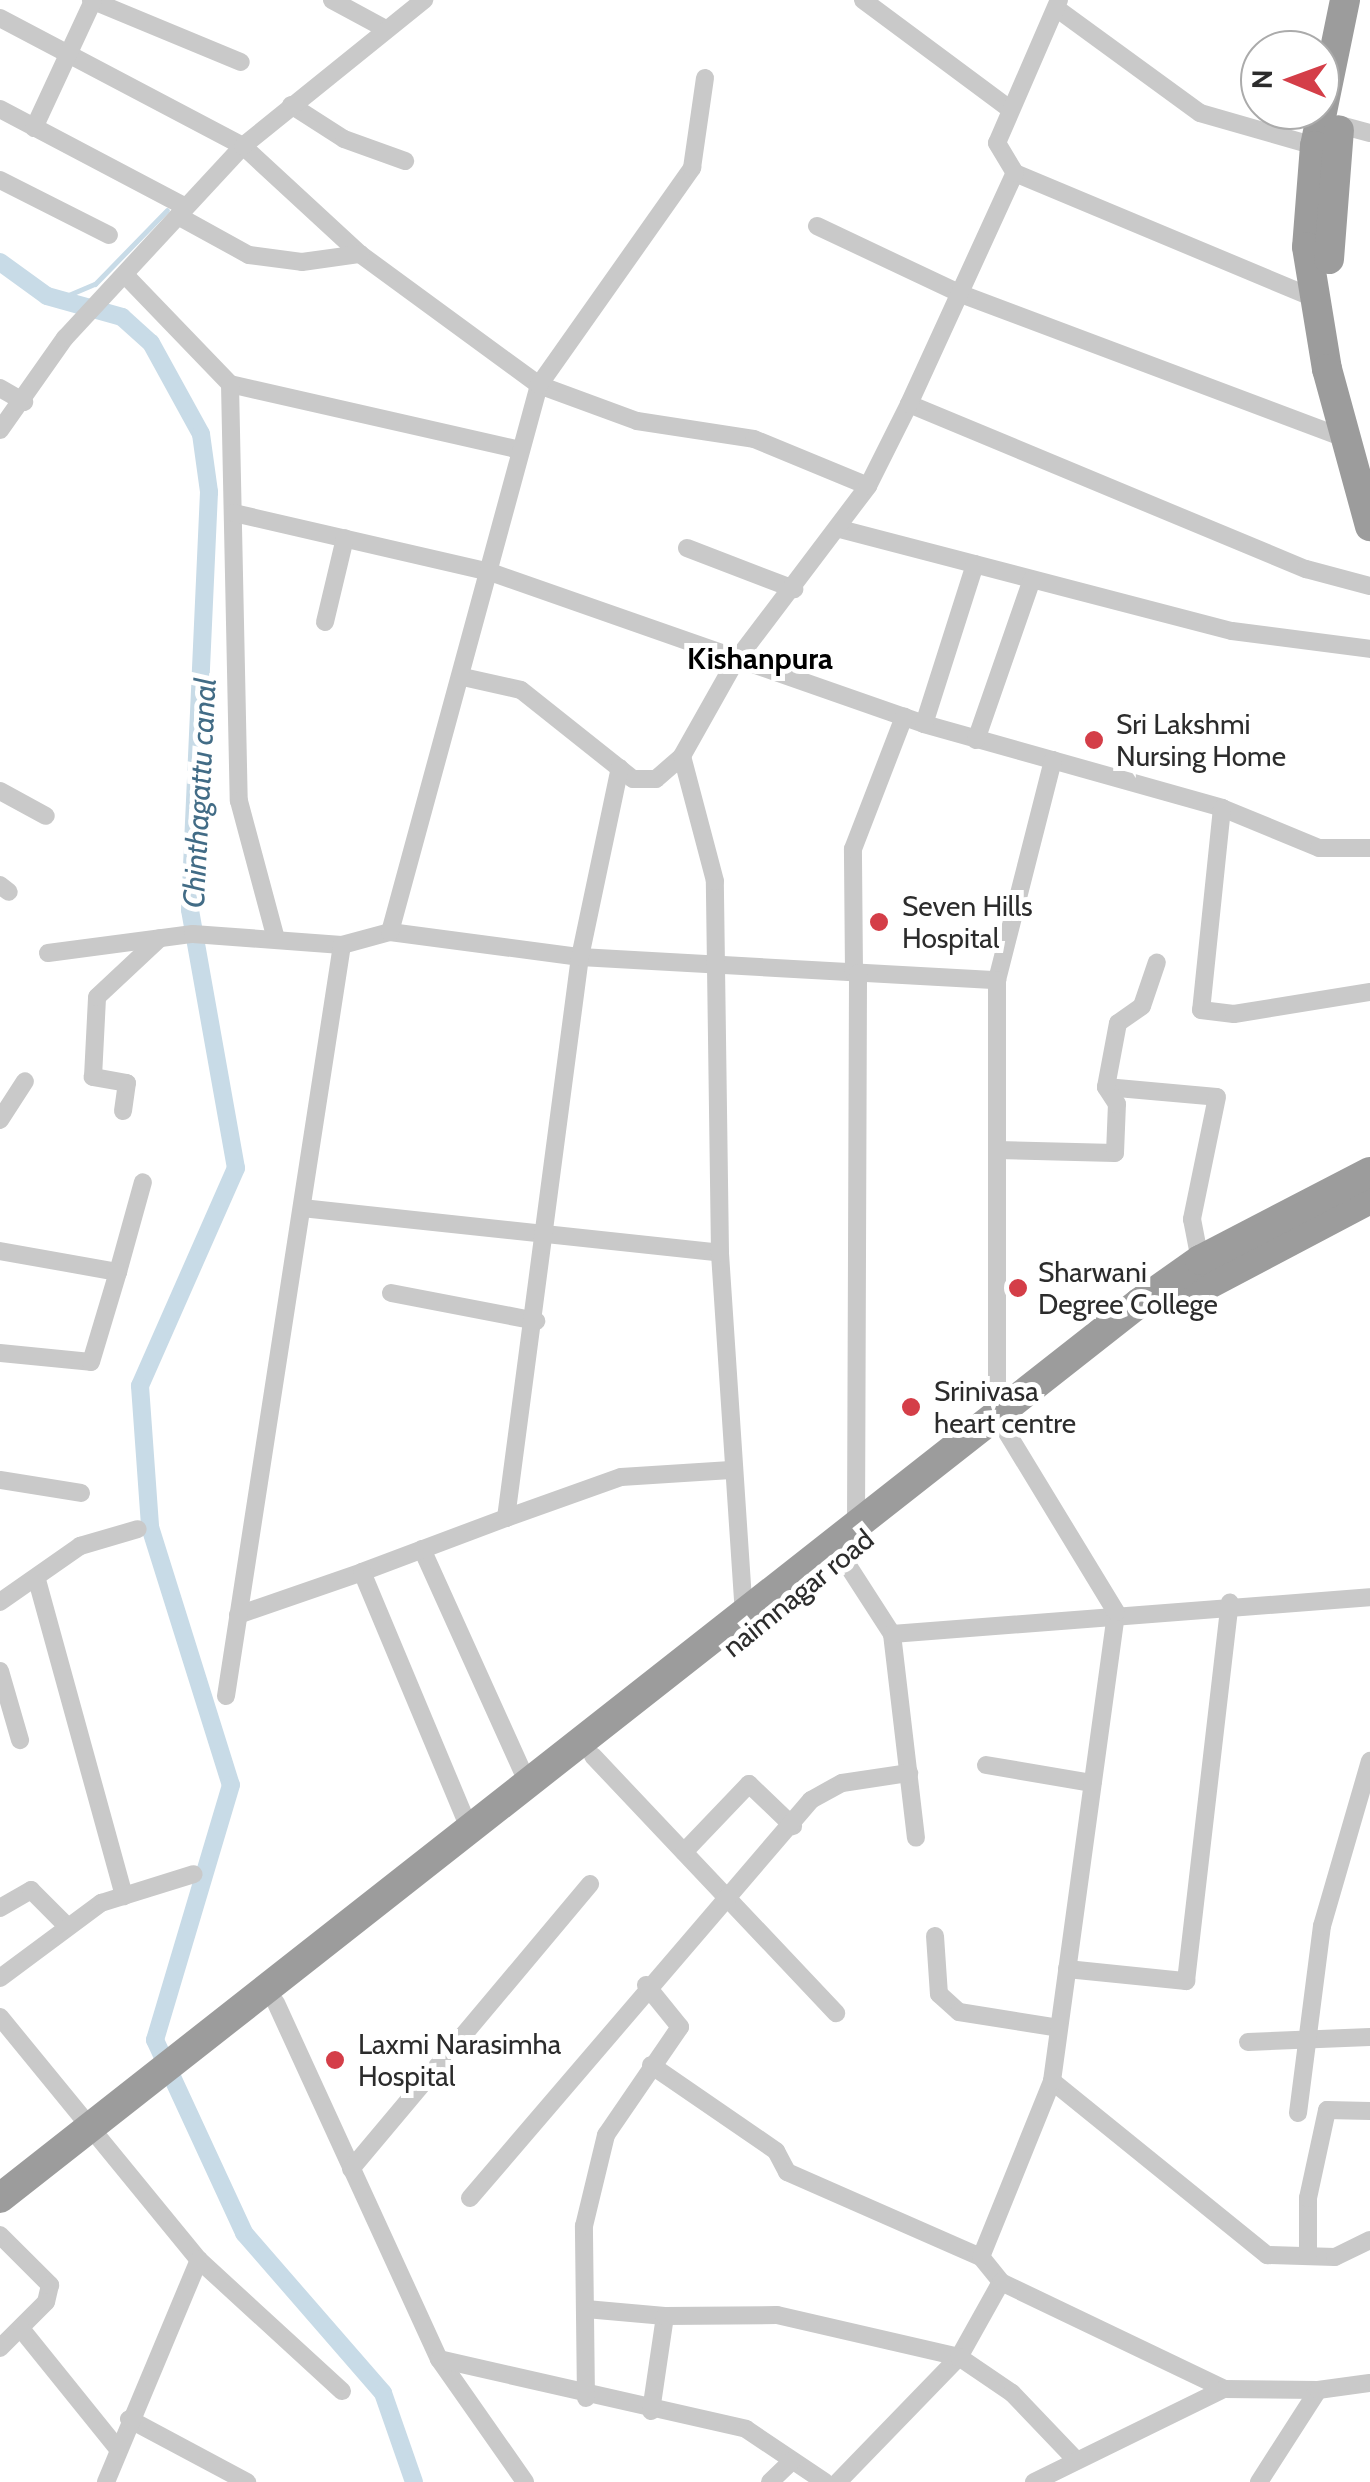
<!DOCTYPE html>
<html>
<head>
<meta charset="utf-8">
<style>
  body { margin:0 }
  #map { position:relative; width:1370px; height:2482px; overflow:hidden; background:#fff; font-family:Cabin,sans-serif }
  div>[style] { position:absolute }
  .stream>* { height:5px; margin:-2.5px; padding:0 2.5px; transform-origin:2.5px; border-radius:2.5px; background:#c8dbe7 }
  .canal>* { height:18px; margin:-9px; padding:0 9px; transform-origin:9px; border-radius:9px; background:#c8dbe7 }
  .minor>* { height:18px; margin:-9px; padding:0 9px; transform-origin:9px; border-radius:9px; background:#c9c9c9 }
  .trunk>* { height:30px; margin:-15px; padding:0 15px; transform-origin:15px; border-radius:15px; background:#9c9c9c }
  .dots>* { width:28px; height:28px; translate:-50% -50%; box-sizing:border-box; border:5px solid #fff; border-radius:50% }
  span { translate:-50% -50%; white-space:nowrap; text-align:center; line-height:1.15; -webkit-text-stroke:10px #fff; paint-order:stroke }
  .poi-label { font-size:28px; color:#2c2c2c }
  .left { translate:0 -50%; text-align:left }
  .street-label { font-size:28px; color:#2c2c2c }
  .neighbourhood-label { font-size:30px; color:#000; font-weight:700 }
  .water-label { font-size:30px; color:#426c86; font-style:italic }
  .north { position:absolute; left:1240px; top:30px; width:100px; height:100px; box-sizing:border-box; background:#fff; border:2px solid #ababab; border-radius:50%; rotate:271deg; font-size:28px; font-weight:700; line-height:40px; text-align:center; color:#2c2c2c }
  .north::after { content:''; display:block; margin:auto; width:35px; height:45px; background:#d43e48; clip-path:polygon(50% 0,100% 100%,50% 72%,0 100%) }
</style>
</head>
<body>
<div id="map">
  <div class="stream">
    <i style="left:59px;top:299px;width:39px;rotate:-23deg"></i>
    <i style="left:95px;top:284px;width:103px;rotate:-45.8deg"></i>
  </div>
  <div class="canal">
    <i style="left:0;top:262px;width:58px;rotate:35.9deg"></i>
    <i style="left:47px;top:296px;width:78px;rotate:15.6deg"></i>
    <i style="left:122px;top:317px;width:39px;rotate:42deg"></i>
    <i style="left:151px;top:343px;width:104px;rotate:61.2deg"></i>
    <i style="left:201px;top:434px;width:59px;rotate:82.1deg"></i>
    <i style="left:209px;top:492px;width:418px;rotate:92.6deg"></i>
    <i style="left:190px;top:910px;width:262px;rotate:79.9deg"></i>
    <i style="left:236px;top:1168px;width:238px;rotate:113.8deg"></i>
    <i style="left:140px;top:1386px;width:141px;rotate:85.9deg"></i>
    <i style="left:150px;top:1527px;width:270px;rotate:72.6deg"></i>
    <i style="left:231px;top:1785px;width:266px;rotate:106.6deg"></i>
    <i style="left:155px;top:2040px;width:213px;rotate:65.2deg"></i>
    <i style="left:244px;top:2233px;width:212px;rotate:49deg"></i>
    <i style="left:383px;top:2393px;width:94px;rotate:70.8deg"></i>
  </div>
  <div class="minor">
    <i style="left:91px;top:0;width:162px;rotate:22.5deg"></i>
    <i style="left:332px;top:0;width:57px;rotate:28.4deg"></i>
    <i style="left:863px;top:0;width:184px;rotate:36.6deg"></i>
    <i style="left:1056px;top:8px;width:178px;rotate:36.1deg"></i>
    <i style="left:1200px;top:113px;width:120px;rotate:16deg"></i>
    <i style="left:0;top:18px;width:275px;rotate:27.8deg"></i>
    <i style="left:243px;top:146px;width:159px;rotate:42.7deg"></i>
    <i style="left:360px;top:254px;width:222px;rotate:36.2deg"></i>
    <i style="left:539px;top:385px;width:104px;rotate:20.2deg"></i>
    <i style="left:637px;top:421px;width:118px;rotate:8.7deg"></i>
    <i style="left:754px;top:439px;width:123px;rotate:22.4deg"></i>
    <i style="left:291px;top:105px;width:63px;rotate:32.7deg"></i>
    <i style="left:344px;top:139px;width:65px;rotate:19.8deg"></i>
    <i style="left:0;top:109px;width:210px;rotate:27.8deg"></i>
    <i style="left:1340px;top:125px;width:31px;rotate:15deg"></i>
    <i style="left:34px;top:128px;width:140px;rotate:-65.1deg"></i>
    <i style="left:1015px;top:173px;width:322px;rotate:22.7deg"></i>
    <i style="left:0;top:180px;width:122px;rotate:26.8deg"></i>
    <i style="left:178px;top:216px;width:81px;rotate:28.8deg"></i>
    <i style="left:249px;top:255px;width:53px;rotate:7.5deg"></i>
    <i style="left:302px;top:262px;width:59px;rotate:-7.9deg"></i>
    <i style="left:817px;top:226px;width:159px;rotate:25.3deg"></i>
    <i style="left:961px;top:294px;width:409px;rotate:20.6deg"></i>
    <i style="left:127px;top:277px;width:149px;rotate:46.1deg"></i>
    <i style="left:230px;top:384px;width:298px;rotate:12.8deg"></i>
    <i style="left:230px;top:384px;width:417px;rotate:88.8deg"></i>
    <i style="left:239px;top:801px;width:143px;rotate:75deg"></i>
    <i style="left:0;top:388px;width:28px;rotate:30deg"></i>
    <i style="left:909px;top:404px;width:430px;rotate:22.6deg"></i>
    <i style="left:1306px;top:569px;width:66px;rotate:14.9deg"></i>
    <i style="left:0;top:430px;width:113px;rotate:-54.8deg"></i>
    <i style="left:65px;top:338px;width:262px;rotate:-47.2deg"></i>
    <i style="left:243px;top:146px;width:233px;rotate:-38.9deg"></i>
    <i style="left:234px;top:513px;width:266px;rotate:13deg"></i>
    <i style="left:493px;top:573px;width:457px;rotate:19.3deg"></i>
    <i style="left:924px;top:724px;width:310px;rotate:15.7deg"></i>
    <i style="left:1222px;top:808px;width:105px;rotate:22.4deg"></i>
    <i style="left:1319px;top:848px;width:51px"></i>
    <i style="left:840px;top:529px;width:405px;rotate:14.6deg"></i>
    <i style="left:1232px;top:631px;width:139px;rotate:7.4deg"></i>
    <i style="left:687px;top:548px;width:115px;rotate:21deg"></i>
    <i style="left:325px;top:622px;width:86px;rotate:-76.6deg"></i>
    <i style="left:463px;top:677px;width:59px;rotate:12.6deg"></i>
    <i style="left:521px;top:690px;width:143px;rotate:38.5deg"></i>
    <i style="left:633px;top:779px;width:23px"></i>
    <i style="left:656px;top:779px;width:35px;rotate:-41deg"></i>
    <i style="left:924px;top:724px;width:168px;rotate:-72.3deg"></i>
    <i style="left:976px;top:740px;width:170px;rotate:-70.8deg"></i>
    <i style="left:0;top:791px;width:52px;rotate:28.5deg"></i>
    <i style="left:1222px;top:808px;width:203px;rotate:95.9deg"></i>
    <i style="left:1201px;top:1010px;width:33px;rotate:7deg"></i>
    <i style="left:1234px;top:1014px;width:138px;rotate:-9.2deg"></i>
    <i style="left:0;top:885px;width:11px;rotate:38deg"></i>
    <i style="left:390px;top:932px;width:192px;rotate:7.5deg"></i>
    <i style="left:580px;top:957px;width:418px;rotate:3.2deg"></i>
    <i style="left:997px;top:980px;width:227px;rotate:-75.7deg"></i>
    <i style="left:48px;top:953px;width:146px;rotate:-7.5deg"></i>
    <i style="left:193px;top:934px;width:149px;rotate:4.2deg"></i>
    <i style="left:854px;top:973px;width:124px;rotate:-90.5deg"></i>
    <i style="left:853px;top:849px;width:142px;rotate:-68.9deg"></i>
    <i style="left:1106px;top:1087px;width:111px;rotate:5.1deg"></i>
    <i style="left:1217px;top:1097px;width:125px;rotate:101.6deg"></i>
    <i style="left:1192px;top:1219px;width:42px;rotate:79deg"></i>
    <i style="left:123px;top:1111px;width:28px;rotate:-82deg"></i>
    <i style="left:127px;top:1083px;width:35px;rotate:-170deg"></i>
    <i style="left:93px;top:1077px;width:80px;rotate:-87.1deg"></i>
    <i style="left:97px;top:997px;width:86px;rotate:-43.1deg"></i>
    <i style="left:0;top:1120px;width:46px;rotate:-57.3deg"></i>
    <i style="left:997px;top:1150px;width:118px;rotate:1.5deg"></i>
    <i style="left:1115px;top:1153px;width:49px;rotate:-87.7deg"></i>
    <i style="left:1117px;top:1104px;width:20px;rotate:-123deg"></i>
    <i style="left:1106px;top:1087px;width:65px;rotate:-79.4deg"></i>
    <i style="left:1118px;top:1023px;width:29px;rotate:-35deg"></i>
    <i style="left:1142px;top:1006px;width:46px;rotate:-71.2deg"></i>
    <i style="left:302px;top:1208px;width:420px;rotate:6.1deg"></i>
    <i style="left:0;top:1251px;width:120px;rotate:10.1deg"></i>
    <i style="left:118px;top:1272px;width:93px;rotate:-74.5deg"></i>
    <i style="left:391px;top:1293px;width:148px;rotate:10.9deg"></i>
    <i style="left:0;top:1353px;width:91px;rotate:5.6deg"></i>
    <i style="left:91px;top:1362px;width:94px;rotate:-73.3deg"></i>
    <i style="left:0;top:1480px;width:82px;rotate:9.1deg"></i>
    <i style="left:506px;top:1518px;width:122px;rotate:-19.6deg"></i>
    <i style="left:621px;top:1477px;width:110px;rotate:-3.6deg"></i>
    <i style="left:856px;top:1526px;width:553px;rotate:-89.79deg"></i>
    <i style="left:422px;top:1549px;width:260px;rotate:65.7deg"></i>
    <i style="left:843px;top:1558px;width:90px;rotate:57.2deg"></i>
    <i style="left:892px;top:1634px;width:205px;rotate:83.3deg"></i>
    <i style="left:362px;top:1572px;width:154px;rotate:-20.6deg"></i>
    <i style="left:506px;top:1518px;width:566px;rotate:-82.49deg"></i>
    <i style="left:580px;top:957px;width:193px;rotate:-78.1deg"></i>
    <i style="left:37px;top:1580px;width:328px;rotate:74.6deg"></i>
    <i style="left:0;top:1602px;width:98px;rotate:-35deg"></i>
    <i style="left:80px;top:1546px;width:60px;rotate:-16.3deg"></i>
    <i style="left:238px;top:1615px;width:131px;rotate:-19.1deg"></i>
    <i style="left:362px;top:1572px;width:282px;rotate:67.3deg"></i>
    <i style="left:744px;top:1615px;width:363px;rotate:-93.8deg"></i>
    <i style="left:720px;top:1253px;width:372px;rotate:-90.8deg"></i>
    <i style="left:715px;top:881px;width:129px;rotate:-104.8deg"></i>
    <i style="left:682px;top:756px;width:108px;rotate:-60.6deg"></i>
    <i style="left:735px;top:662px;width:221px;rotate:-52.9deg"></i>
    <i style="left:868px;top:486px;width:92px;rotate:-63.4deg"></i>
    <i style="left:909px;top:404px;width:254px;rotate:-65.4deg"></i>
    <i style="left:1015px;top:173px;width:35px;rotate:-121deg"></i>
    <i style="left:997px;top:143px;width:156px;rotate:-66.6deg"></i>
    <i style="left:892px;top:1634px;width:479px;rotate:-4.4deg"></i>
    <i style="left:0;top:1671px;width:72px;rotate:73.8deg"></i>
    <i style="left:226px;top:1696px;width:760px;rotate:-81.22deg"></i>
    <i style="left:342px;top:945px;width:50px;rotate:-15.2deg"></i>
    <i style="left:390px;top:932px;width:567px;rotate:-74.76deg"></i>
    <i style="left:539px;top:385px;width:266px;rotate:-54.8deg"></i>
    <i style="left:692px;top:168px;width:91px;rotate:-81.8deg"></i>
    <i style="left:593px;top:1756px;width:354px;rotate:46.6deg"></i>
    <i style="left:986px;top:1765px;width:108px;rotate:9.6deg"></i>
    <i style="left:684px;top:1852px;width:94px;rotate:-46.3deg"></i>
    <i style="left:749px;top:1784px;width:61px;rotate:43.7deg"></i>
    <i style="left:0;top:1908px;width:36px;rotate:-30deg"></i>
    <i style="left:31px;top:1890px;width:52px;rotate:45deg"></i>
    <i style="left:935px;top:1936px;width:58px;rotate:86.1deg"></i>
    <i style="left:939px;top:1994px;width:27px;rotate:42deg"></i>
    <i style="left:959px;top:2012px;width:101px;rotate:9.1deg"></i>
    <i style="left:1067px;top:1969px;width:120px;rotate:5.8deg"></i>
    <i style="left:1186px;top:1981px;width:381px;rotate:-83.4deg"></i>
    <i style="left:0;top:1978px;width:126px;rotate:-36.6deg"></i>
    <i style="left:101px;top:1903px;width:97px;rotate:-17.3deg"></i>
    <i style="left:276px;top:2003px;width:392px;rotate:65.4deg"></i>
    <i style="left:439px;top:2359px;width:150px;rotate:55deg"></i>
    <i style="left:0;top:2017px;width:314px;rotate:50.7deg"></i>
    <i style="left:199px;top:2260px;width:194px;rotate:42.5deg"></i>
    <i style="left:1248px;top:2042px;width:122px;rotate:-2.3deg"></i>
    <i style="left:651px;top:2065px;width:152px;rotate:34.5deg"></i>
    <i style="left:776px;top:2151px;width:24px;rotate:62deg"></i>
    <i style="left:787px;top:2172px;width:212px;rotate:23.7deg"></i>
    <i style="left:981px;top:2257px;width:32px;rotate:51deg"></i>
    <i style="left:1001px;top:2282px;width:86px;rotate:119.2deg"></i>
    <i style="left:959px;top:2357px;width:174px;rotate:134.1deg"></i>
    <i style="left:1052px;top:2081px;width:277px;rotate:39deg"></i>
    <i style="left:1267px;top:2255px;width:68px;rotate:1.7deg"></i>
    <i style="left:1335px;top:2257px;width:39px;rotate:-26deg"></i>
    <i style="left:1298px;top:2113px;width:189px;rotate:-82.7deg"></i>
    <i style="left:1322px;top:1926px;width:172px;rotate:-73.8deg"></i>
    <i style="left:351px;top:2169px;width:372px;rotate:-50deg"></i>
    <i style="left:470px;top:2198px;width:524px;rotate:-49.41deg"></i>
    <i style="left:811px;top:1800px;width:35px;rotate:-29deg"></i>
    <i style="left:842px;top:1783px;width:68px;rotate:-8.5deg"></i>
    <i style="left:0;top:2235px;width:71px;rotate:45deg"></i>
    <i style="left:50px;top:2285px;width:17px;rotate:103deg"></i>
    <i style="left:46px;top:2302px;width:65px;rotate:135deg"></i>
    <i style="left:1308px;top:2256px;width:58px;rotate:-90deg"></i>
    <i style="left:1308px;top:2198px;width:90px;rotate:-77.8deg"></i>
    <i style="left:1327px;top:2110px;width:43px;rotate:1.3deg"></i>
    <i style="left:981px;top:2257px;width:190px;rotate:-68deg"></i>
    <i style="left:1052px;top:2081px;width:473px;rotate:-82.2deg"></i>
    <i style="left:1116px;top:1612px;width:229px;rotate:-121.3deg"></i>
    <i style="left:997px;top:1416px;width:436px;rotate:-90deg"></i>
    <i style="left:1001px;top:2282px;width:247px;rotate:25.6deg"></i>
    <i style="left:586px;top:2309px;width:79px;rotate:5.1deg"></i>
    <i style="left:22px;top:2330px;width:154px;rotate:51.1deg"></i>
    <i style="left:439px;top:2359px;width:315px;rotate:12.8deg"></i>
    <i style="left:746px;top:2429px;width:95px;rotate:33.9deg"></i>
    <i style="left:586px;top:2398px;width:172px;rotate:-90.7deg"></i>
    <i style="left:584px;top:2226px;width:94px;rotate:-76.4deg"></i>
    <i style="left:606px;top:2135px;width:131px;rotate:-55.6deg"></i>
    <i style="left:680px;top:2027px;width:54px;rotate:-129deg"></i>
    <i style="left:651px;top:2411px;width:96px;rotate:-81.6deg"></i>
    <i style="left:665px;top:2316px;width:112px;rotate:-0.5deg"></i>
    <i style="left:777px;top:2315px;width:187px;rotate:13deg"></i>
    <i style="left:959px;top:2357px;width:64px;rotate:34.2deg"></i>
    <i style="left:1012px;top:2393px;width:91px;rotate:46.3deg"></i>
    <i style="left:129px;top:2419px;width:134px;rotate:28.1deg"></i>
    <i style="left:106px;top:2482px;width:241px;rotate:-67.3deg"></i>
    <i style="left:770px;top:2482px;width:30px;rotate:-44deg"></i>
    <i style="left:1034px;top:2482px;width:212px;rotate:-26.1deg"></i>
    <i style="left:1224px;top:2389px;width:94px;rotate:0.6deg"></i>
    <i style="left:1259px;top:2482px;width:109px;rotate:-57.3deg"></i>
    <i style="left:1318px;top:2390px;width:52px;rotate:-7.7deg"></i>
  </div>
  <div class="trunk">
    <i style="left:1345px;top:0;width:149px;rotate:101.6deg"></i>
    <i style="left:1315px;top:146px;width:101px;rotate:94.5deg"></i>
    <i style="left:1307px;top:247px;width:124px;rotate:80.7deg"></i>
    <i style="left:1327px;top:369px;width:163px;rotate:74.7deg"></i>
    <i style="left:1329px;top:259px;width:129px;rotate:-85.6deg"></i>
    <i style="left:1173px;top:1303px;width:223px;rotate:-27.8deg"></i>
    <i style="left:0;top:2198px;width:1449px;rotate:-38.16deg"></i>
    <i style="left:1139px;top:1303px;width:75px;rotate:-35.2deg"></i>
    <i style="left:1200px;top:1260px;width:191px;rotate:-27.4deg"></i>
  </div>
  <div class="dots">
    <i style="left:1094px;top:740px;background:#d43e48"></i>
    <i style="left:879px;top:922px;background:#d43e48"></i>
    <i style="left:1018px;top:1288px;background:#d43e48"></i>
    <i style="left:911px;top:1407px;background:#d43e48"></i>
    <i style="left:335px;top:2060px;background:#d43e48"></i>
  </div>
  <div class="poi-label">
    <span class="left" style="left:1116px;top:740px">Sri Lakshmi<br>Nursing Home</span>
    <span class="left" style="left:902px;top:922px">Seven Hills<br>Hospital</span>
    <span class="left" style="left:1038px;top:1288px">Sharwani<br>Degree College</span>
    <span class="left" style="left:934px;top:1407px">Srinivasa<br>heart centre</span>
    <span class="left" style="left:358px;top:2060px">Laxmi Narasimha<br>Hospital</span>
  </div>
  <div class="street-label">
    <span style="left:798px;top:1593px;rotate:-39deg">naimnagar road</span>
  </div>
  <div class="neighbourhood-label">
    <span style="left:760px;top:659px">Kishanpura</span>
  </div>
  <div class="water-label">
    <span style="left:200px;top:793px;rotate:-87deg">Chinthagattu canal</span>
  </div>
  <div class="north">N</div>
</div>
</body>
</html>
